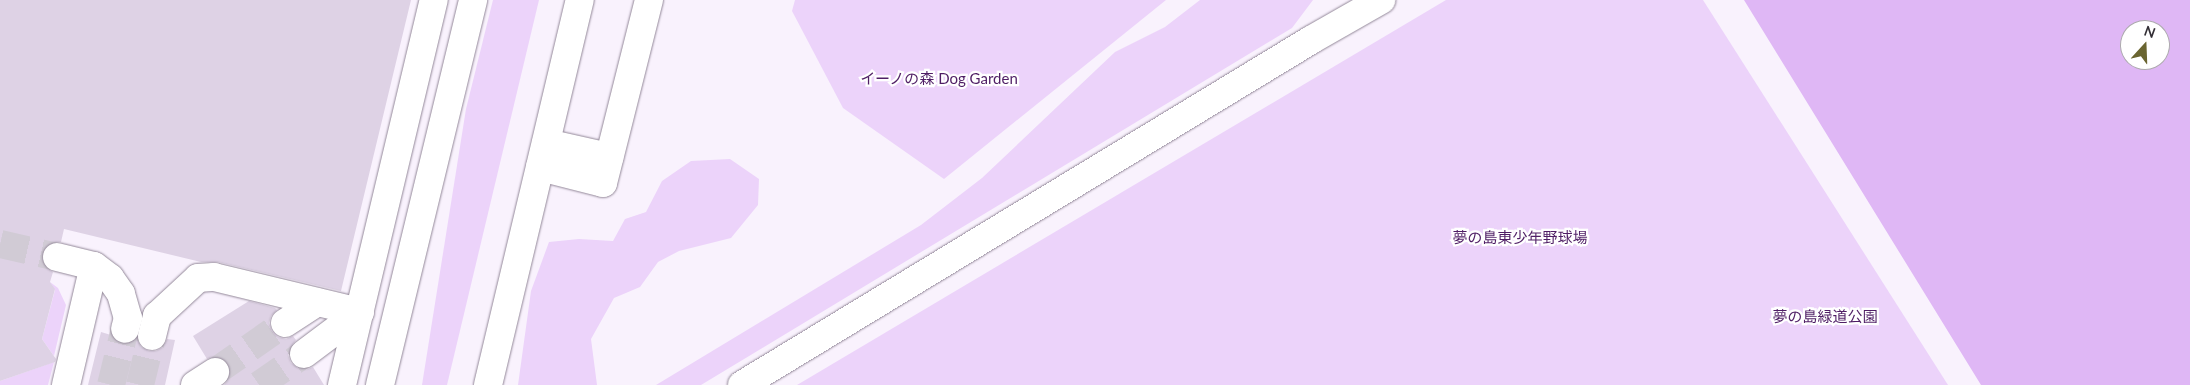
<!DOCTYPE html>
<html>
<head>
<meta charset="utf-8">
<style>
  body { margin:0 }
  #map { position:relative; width:2190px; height:385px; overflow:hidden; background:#f9f2fd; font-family:Lato,"Noto Sans JP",sans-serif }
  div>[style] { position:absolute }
  .green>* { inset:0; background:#ecd3fa }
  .water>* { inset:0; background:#dfb7f5 }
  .building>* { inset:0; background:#ded2e5 }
  .minor-tunnel>* { height:28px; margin-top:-14px; transform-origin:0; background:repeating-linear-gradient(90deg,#d1cbd5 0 28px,transparent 0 42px) }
  .roads { filter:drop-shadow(0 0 1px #938899) drop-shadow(0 0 1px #938899) }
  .minor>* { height:28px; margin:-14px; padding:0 14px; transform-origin:14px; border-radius:14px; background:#fff }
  span { translate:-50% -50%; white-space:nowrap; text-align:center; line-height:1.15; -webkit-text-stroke:4.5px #fff; paint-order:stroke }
  .park-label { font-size:15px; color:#4f1e65 }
  .north { position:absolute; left:2120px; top:20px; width:50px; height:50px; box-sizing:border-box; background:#fff; border:1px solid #adabae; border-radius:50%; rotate:20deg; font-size:14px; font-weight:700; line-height:20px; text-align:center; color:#322e35 }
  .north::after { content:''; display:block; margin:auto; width:18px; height:22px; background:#6a6531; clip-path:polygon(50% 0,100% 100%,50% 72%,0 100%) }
</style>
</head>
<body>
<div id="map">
  <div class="green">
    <i style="clip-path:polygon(493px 0,539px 0,447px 385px,422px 385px,466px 109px)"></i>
    <i style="clip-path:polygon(795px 0,1166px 0,944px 179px,843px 108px,792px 11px)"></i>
    <i style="clip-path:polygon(1200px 0,1313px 0,1292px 28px,701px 385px,656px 385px,921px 225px,982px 178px,1115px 52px,1165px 27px)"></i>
    <i style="clip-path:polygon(1446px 0,1703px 0,1948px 385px,797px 385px)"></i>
    <i style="clip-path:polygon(730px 159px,759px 179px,758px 205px,731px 238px,679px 251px,658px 262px,640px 287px,614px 298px,591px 339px,597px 385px,518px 385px,531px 291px,549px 242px,579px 239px,613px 241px,625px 219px,646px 212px,662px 181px,691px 161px)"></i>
    <i style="clip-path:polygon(50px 282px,58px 288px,66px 305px,54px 356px,42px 339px,55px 290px)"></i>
    <i style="clip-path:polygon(54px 362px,48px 385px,0 385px,0 381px)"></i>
  </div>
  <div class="water">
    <i style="clip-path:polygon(evenodd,1744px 0,2190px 0,2190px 385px,1981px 385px,1744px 0,2130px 30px,2160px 30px,2160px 60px,2130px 60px,2130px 30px)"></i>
  </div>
  <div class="building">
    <i style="clip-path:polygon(0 0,411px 0,341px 291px,218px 262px,201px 262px,64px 229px,61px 242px,53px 242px,46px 246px,42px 254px,42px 261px,46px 268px,53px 272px,50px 282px,55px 289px,42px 339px,56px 359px,55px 362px,0 381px)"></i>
    <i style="clip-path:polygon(249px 301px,275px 308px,277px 310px,271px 316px,269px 323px,272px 331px,278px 337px,286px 339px,293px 336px,296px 340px,290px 348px,288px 355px,291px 363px,298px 368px,305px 370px,313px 367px,324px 385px,224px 385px,229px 379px,231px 371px,228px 364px,222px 358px,215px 356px,207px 359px,193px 336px)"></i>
    <i style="clip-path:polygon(101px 332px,111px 335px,114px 340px,121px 344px,129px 344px,137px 339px,141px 347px,149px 351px,156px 351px,163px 347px,167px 339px,175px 340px,165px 385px,88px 385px)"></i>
  </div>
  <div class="minor-tunnel">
    <i style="left:0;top:244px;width:58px;rotate:12.8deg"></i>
    <i style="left:215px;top:372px;width:85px;rotate:-35deg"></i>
    <i style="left:111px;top:385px;width:58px;rotate:-76deg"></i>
    <i style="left:140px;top:385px;width:50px;rotate:-76.2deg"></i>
    <i style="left:259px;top:385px;width:55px;rotate:-34.6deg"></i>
  </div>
  <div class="roads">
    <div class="minor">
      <i style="left:546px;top:143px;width:65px;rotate:12.5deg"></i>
      <i style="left:540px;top:167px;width:65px;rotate:14.3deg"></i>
      <i style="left:603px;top:183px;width:189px;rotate:-75.9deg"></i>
      <i style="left:57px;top:257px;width:38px;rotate:14deg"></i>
      <i style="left:94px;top:266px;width:20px;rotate:37deg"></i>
      <i style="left:110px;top:278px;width:19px;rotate:55deg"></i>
      <i style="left:121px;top:294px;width:25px;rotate:74deg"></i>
      <i style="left:128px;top:318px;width:11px;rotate:105deg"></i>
      <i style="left:285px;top:323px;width:38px;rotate:-33deg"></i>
      <i style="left:152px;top:336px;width:21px;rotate:-76deg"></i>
      <i style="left:157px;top:316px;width:56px;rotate:-42.8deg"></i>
      <i style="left:198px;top:278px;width:16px;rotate:-4deg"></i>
      <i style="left:214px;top:277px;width:150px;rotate:13.5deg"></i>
      <i style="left:304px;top:354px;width:70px;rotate:-36.9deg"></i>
      <i style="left:66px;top:385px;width:122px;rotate:-76.8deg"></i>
      <i style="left:195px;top:385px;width:24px;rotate:-33deg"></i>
      <i style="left:342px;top:385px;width:396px;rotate:-76.6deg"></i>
      <i style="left:380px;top:385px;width:396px;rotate:-76.4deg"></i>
      <i style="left:488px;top:385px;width:396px;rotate:-76.6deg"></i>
      <i style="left:742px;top:385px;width:665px;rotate:-31.23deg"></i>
      <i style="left:1311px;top:40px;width:81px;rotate:-29.7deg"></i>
    </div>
  </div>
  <div class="park-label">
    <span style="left:939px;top:79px">イーノの森 Dog Garden</span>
    <span style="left:1520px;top:238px">夢の島東少年野球場</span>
    <span style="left:1825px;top:317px">夢の島緑道公園</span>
  </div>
  <div class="north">N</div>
</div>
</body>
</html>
